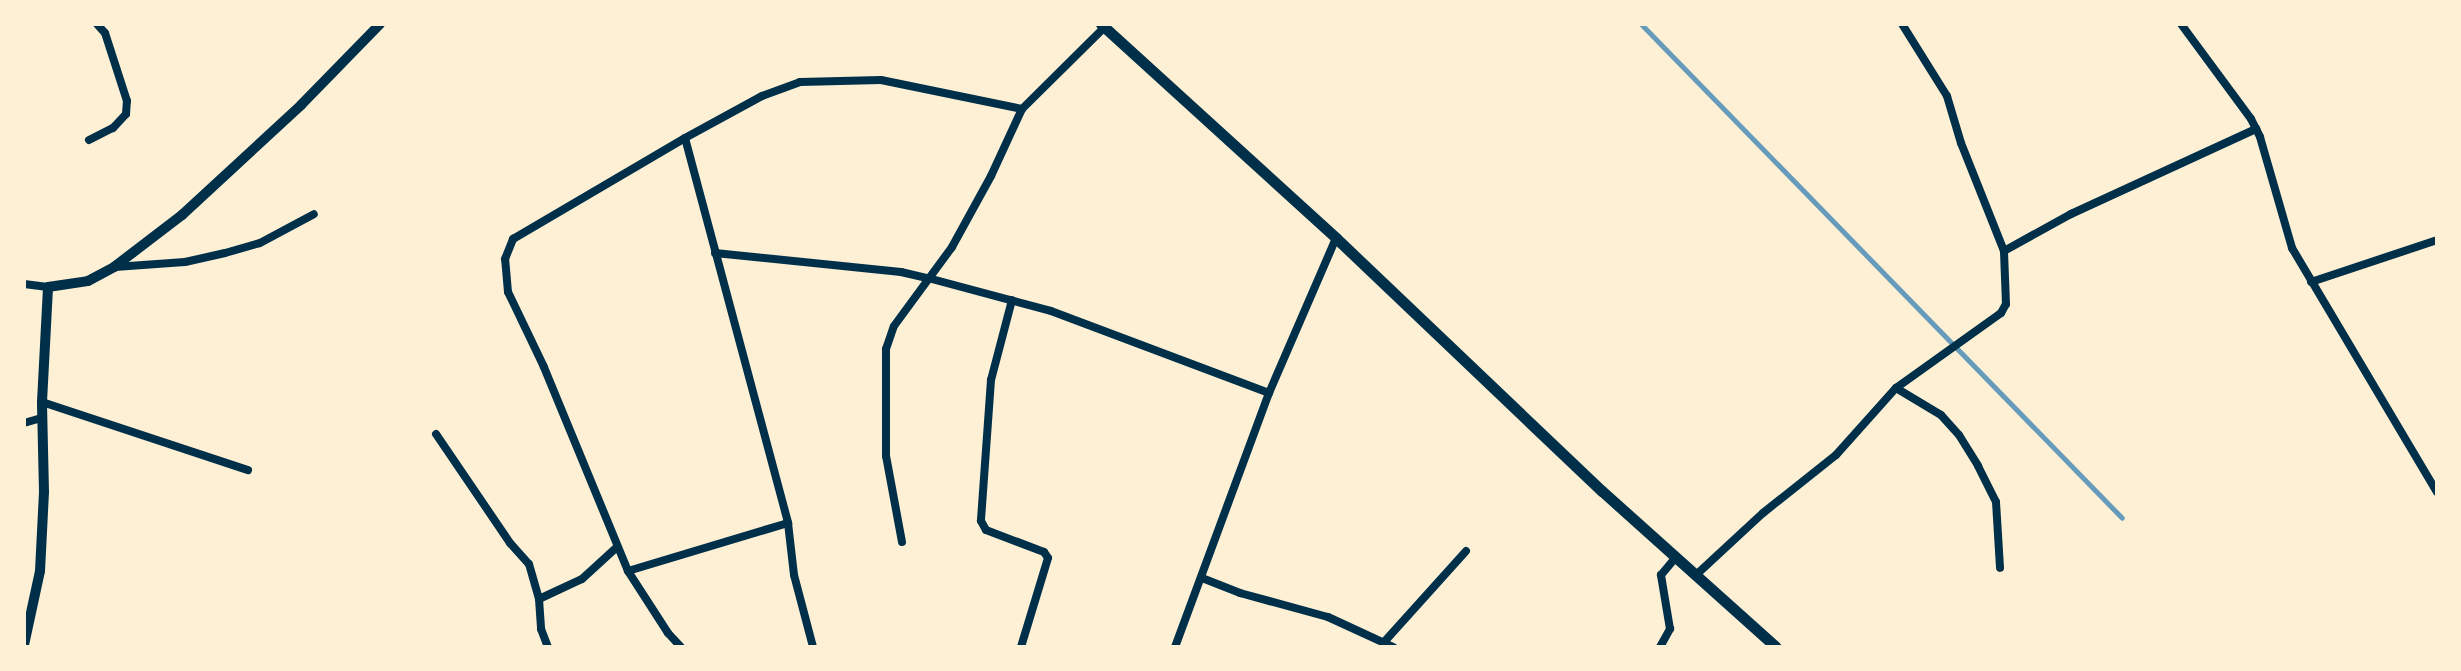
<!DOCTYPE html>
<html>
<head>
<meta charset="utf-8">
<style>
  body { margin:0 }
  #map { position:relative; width:2461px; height:671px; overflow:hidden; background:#fdf0d5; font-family:"Source Sans 3",sans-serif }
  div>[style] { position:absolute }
  .stream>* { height:5px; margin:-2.5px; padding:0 2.5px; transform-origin:2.5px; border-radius:2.5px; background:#669bbc }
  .minor>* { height:8px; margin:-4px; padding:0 4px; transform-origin:4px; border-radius:4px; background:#003049 }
  .tertiary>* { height:10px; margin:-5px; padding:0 5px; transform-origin:5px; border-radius:5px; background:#003049 }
  .secondary>* { height:11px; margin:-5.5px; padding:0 5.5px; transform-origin:5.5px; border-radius:5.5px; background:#003049 }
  span { translate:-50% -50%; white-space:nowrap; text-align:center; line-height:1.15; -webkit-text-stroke:7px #fdf0d5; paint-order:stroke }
  .frame { position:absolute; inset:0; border:26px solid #fdf0d5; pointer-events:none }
</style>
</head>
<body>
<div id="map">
  <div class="stream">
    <i style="left:1641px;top:24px;width:689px;rotate:45.76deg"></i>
  </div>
  <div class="minor">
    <i style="left:2181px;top:24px;width:118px;rotate:53.6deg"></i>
    <i style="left:2251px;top:119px;width:20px;rotate:63deg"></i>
    <i style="left:2260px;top:137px;width:116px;rotate:73.9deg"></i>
    <i style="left:2292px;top:248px;width:284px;rotate:59.3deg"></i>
    <i style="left:685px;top:138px;width:399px;rotate:75deg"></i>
    <i style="left:788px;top:523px;width:52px;rotate:83.4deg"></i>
    <i style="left:794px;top:575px;width:74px;rotate:75.2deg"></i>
    <i style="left:89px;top:140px;width:27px;rotate:-27deg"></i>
    <i style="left:113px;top:128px;width:19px;rotate:-47deg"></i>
    <i style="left:126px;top:114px;width:13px;rotate:-86deg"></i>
    <i style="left:127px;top:101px;width:71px;rotate:-107.9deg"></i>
    <i style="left:105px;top:33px;width:12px;rotate:-132deg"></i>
    <i style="left:2004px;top:251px;width:77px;rotate:-28.9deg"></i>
    <i style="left:2071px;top:214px;width:204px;rotate:-24.7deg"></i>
    <i style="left:715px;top:253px;width:187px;rotate:5.8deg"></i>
    <i style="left:901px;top:272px;width:28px;rotate:13deg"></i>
    <i style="left:928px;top:278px;width:127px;rotate:15deg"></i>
    <i style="left:1051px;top:311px;width:233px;rotate:20.6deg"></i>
    <i style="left:115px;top:267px;width:70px;rotate:-4.1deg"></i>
    <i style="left:185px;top:262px;width:41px;rotate:-12.7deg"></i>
    <i style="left:225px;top:253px;width:36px;rotate:-16deg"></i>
    <i style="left:260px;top:243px;width:61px;rotate:-28.2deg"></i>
    <i style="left:2311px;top:282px;width:133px;rotate:-18.4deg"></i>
    <i style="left:24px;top:284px;width:24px;rotate:7deg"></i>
    <i style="left:1012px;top:300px;width:83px;rotate:104.7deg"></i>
    <i style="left:991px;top:380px;width:141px;rotate:94.1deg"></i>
    <i style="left:981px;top:521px;width:10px;rotate:61deg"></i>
    <i style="left:986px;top:530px;width:62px;rotate:20.8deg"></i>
    <i style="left:1044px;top:552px;width:7px;rotate:56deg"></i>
    <i style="left:1048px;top:558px;width:93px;rotate:106.9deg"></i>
    <i style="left:1896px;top:388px;width:52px;rotate:31deg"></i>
    <i style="left:1941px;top:415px;width:27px;rotate:48deg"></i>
    <i style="left:1959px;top:435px;width:36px;rotate:58deg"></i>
    <i style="left:1978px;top:466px;width:40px;rotate:63.4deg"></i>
    <i style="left:1996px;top:502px;width:66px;rotate:86.5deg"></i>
    <i style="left:42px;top:402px;width:217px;rotate:18.3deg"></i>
    <i style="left:24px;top:423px;width:19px;rotate:-16deg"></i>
    <i style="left:436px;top:434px;width:132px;rotate:55.8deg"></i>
    <i style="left:510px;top:543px;width:28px;rotate:48deg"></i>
    <i style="left:529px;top:564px;width:36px;rotate:74deg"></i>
    <i style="left:539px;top:599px;width:30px;rotate:86deg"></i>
    <i style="left:541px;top:629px;width:19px;rotate:69deg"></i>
    <i style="left:902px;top:542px;width:87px;rotate:-100.5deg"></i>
    <i style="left:886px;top:456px;width:107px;rotate:-90deg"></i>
    <i style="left:886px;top:349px;width:24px;rotate:-71deg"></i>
    <i style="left:894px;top:326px;width:98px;rotate:-53.7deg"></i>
    <i style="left:952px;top:247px;width:81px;rotate:-61.2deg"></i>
    <i style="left:991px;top:176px;width:74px;rotate:-65.2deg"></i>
    <i style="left:628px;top:571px;width:167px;rotate:-16.7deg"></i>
    <i style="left:1696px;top:575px;width:91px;rotate:-42.8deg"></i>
    <i style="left:1763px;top:513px;width:93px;rotate:-38.5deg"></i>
    <i style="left:1836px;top:455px;width:90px;rotate:-48.2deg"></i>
    <i style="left:1896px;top:388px;width:129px;rotate:-35.5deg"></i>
    <i style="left:2001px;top:313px;width:10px;rotate:-61deg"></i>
    <i style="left:2006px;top:304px;width:53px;rotate:-92.2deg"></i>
    <i style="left:2004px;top:251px;width:116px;rotate:-111.7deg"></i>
    <i style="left:1961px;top:143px;width:49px;rotate:-106.6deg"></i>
    <i style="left:1947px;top:96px;width:85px;rotate:-122deg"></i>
    <i style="left:1202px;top:578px;width:41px;rotate:21.5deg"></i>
    <i style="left:1240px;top:593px;width:91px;rotate:15.3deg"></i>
    <i style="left:1328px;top:617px;width:72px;rotate:24.8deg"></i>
    <i style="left:539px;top:599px;width:47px;rotate:-24.9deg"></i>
    <i style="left:582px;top:579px;width:47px;rotate:-42.4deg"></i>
    <i style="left:1385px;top:641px;width:121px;rotate:-48deg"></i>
    <i style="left:681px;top:647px;width:19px;rotate:-133deg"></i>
    <i style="left:668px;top:633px;width:74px;rotate:-122.8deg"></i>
    <i style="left:628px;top:571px;width:221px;rotate:-112.4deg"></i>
    <i style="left:544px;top:367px;width:83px;rotate:-115.6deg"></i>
    <i style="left:508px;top:292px;width:33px;rotate:-95deg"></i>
    <i style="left:505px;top:259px;width:22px;rotate:-68deg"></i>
    <i style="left:513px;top:239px;width:199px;rotate:-30.4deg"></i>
    <i style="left:685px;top:138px;width:88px;rotate:-28.6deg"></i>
    <i style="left:762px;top:96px;width:40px;rotate:-20.2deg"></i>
    <i style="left:800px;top:82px;width:81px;rotate:-1.4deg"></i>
    <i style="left:881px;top:80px;width:144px;rotate:11.6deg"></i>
    <i style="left:1022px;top:109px;width:117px;rotate:-44.7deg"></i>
    <i style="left:1175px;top:647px;width:271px;rotate:-69.7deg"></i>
    <i style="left:1269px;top:393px;width:169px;rotate:-66.6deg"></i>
    <i style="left:1660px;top:647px;width:21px;rotate:-61deg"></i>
    <i style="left:1670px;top:629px;width:55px;rotate:-99.5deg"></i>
    <i style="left:1661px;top:575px;width:23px;rotate:-50deg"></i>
  </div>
  <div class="tertiary">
    <i style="left:24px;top:645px;width:76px;rotate:-77.8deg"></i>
    <i style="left:40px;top:571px;width:79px;rotate:-87.1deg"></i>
    <i style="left:44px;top:492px;width:90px;rotate:-91.3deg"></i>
    <i style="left:42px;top:402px;width:115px;rotate:-87deg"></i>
    <i style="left:48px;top:287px;width:40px;rotate:-8.5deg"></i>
    <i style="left:88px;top:281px;width:30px;rotate:-28deg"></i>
    <i style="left:114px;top:267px;width:86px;rotate:-37.4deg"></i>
    <i style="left:182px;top:215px;width:162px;rotate:-42.7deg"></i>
    <i style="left:301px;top:105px;width:113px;rotate:-45.7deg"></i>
  </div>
  <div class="secondary">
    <i style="left:1101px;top:24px;width:318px;rotate:42.3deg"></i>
    <i style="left:1336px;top:238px;width:367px;rotate:43.6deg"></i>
    <i style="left:1602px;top:491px;width:234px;rotate:41.9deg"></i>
  </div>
  <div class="frame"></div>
</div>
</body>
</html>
